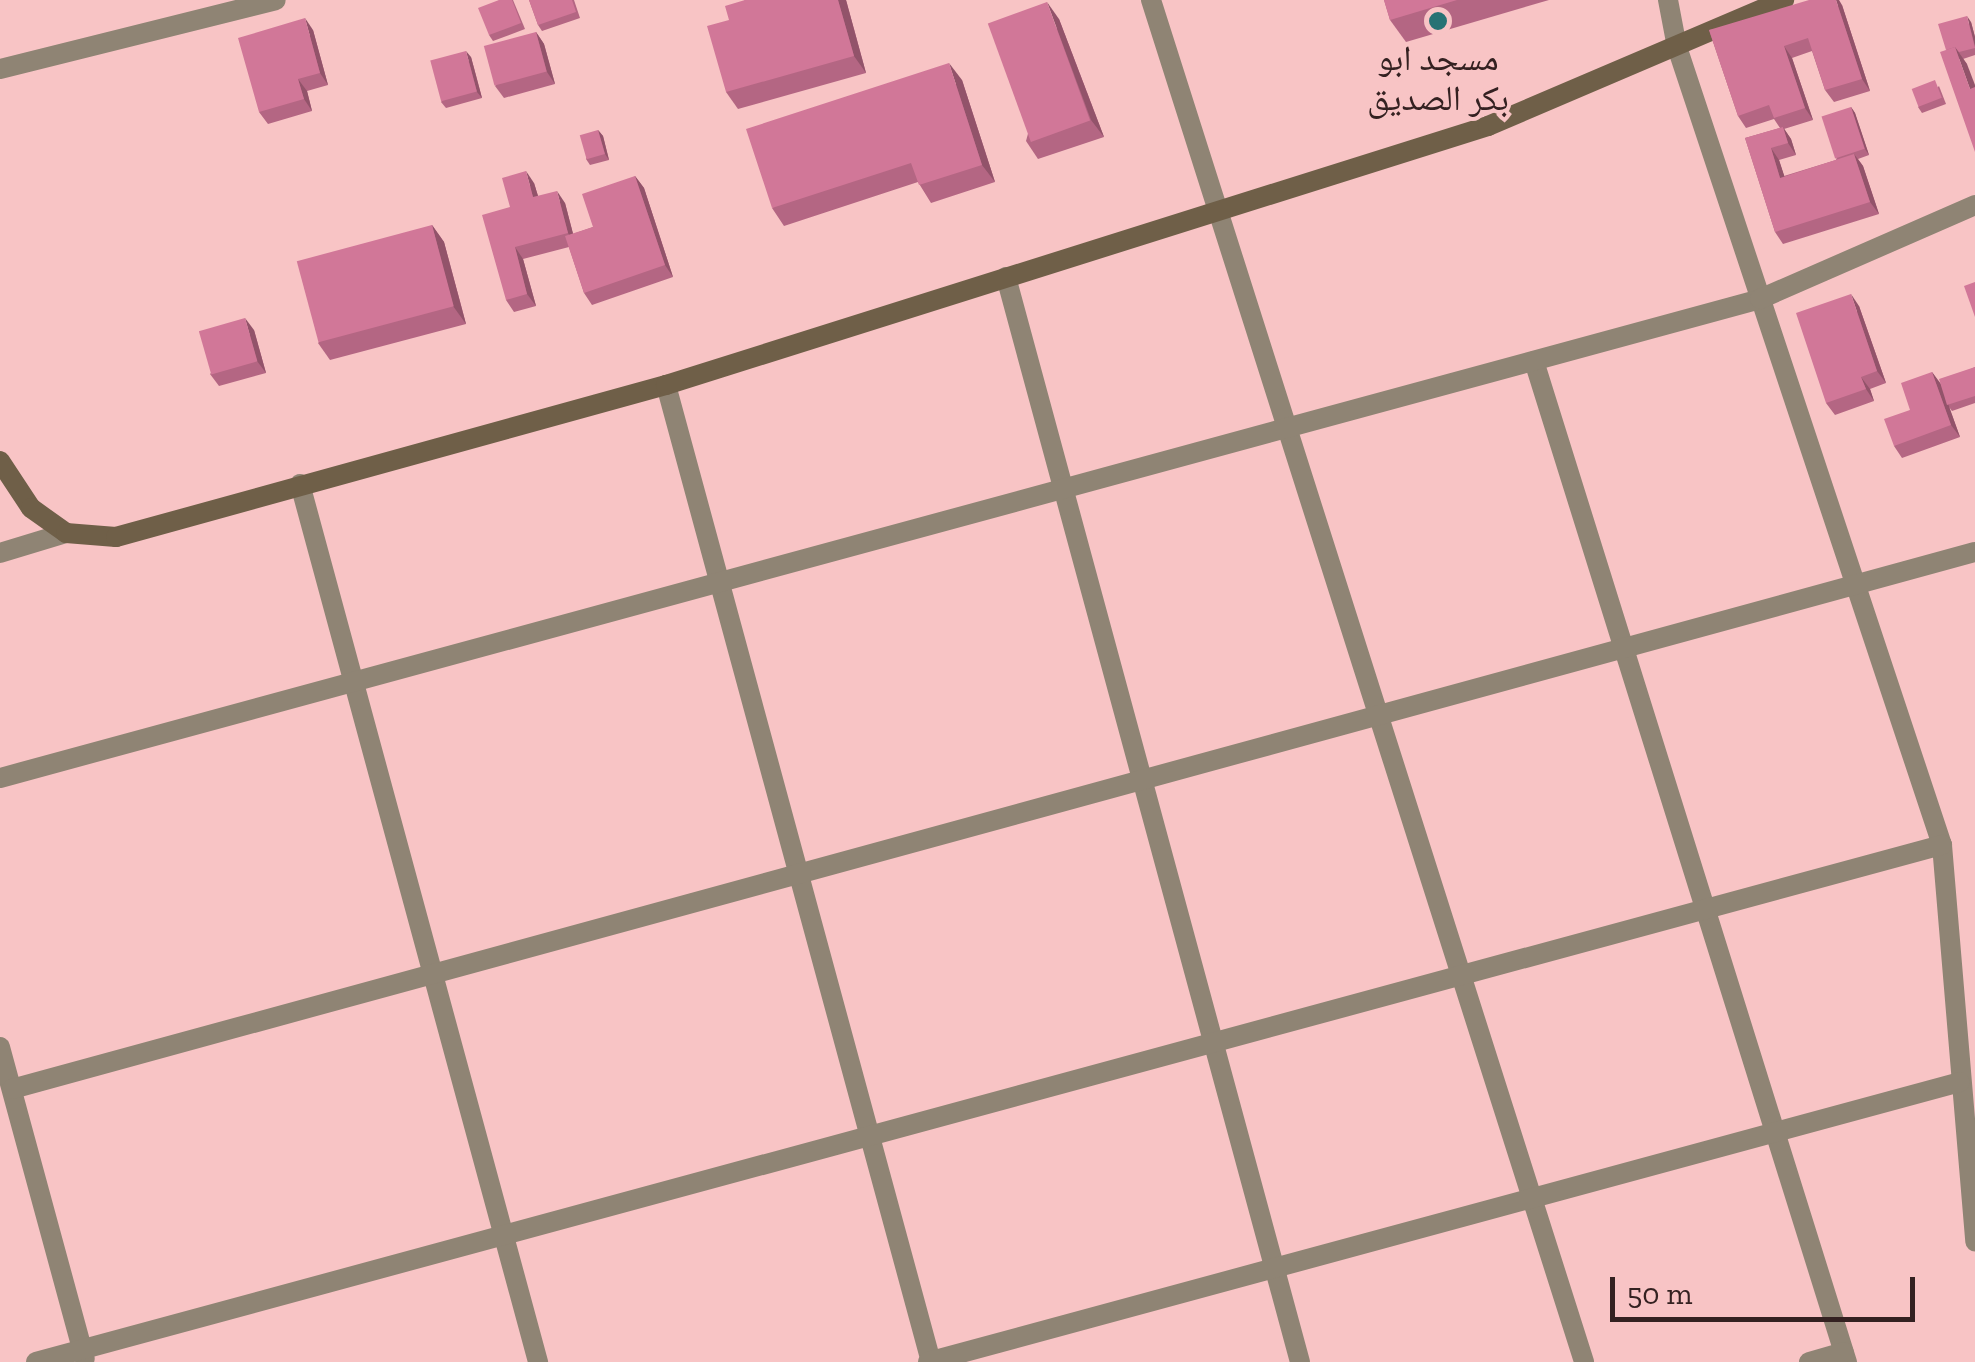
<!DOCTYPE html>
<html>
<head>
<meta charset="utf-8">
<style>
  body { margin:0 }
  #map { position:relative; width:1975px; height:1362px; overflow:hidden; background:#f8c4c5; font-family:"Zilla Slab","Noto Naskh Arabic",serif }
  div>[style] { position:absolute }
  .street>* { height:20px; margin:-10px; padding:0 10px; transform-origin:10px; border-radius:10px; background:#8f8474 }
  .secondary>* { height:20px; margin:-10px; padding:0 10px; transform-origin:10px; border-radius:10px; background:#6f5f48 }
  .wall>* { inset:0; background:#b46683 }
  .shaded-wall>* { inset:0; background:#92536a }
  .building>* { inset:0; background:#d17798; transform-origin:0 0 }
  .dots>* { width:28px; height:28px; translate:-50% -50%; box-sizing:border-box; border:5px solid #f8c4c5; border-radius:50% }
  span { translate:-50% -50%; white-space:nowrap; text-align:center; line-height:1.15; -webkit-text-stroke:8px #f8c4c5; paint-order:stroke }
  .poi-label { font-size:35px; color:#342121 }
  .scale { position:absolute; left:1610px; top:1277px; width:305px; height:45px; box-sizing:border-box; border:5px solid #342121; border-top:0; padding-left:12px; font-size:30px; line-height:35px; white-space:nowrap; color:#342121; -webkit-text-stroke:8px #f8c4c5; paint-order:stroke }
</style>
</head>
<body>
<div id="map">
  <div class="street">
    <i style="left:1151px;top:0;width:1429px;rotate:72.36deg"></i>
    <i style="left:1668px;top:0;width:48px;rotate:79.2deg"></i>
    <i style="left:1677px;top:47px;width:841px;rotate:71.63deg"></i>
    <i style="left:1942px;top:845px;width:398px;rotate:85.2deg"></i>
    <i style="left:0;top:69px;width:284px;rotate:-14deg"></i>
    <i style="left:1006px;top:277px;width:1124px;rotate:74.84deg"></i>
    <i style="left:1534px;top:361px;width:1049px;rotate:72.64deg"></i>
    <i style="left:666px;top:385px;width:1012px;rotate:74.82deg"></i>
    <i style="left:300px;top:484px;width:910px;rotate:74.83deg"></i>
    <i style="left:0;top:553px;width:69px;rotate:-16.9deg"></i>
    <i style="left:0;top:778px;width:1824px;rotate:-15.22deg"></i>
    <i style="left:1760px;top:299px;width:235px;rotate:-23.6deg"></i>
    <i style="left:0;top:1047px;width:323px;rotate:74.8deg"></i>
    <i style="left:12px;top:1089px;width:2035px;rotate:-15.3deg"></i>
    <i style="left:36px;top:1362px;width:1975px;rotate:-15.18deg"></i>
    <i style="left:928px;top:1362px;width:1069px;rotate:-15.18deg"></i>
    <i style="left:1809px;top:1362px;width:36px;rotate:-16deg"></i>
  </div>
  <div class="secondary">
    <i style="left:0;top:461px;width:56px;rotate:56.6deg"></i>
    <i style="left:31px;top:508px;width:43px;rotate:35.5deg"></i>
    <i style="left:66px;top:533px;width:50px;rotate:4.6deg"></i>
    <i style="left:116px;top:537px;width:571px;rotate:-15.45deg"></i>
    <i style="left:666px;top:385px;width:862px;rotate:-17.49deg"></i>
    <i style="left:1488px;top:126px;width:322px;rotate:-23.1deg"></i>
  </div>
  <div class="wall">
    <i style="clip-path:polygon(499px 0,513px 0,525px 29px,493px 41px,489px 35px)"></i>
    <i style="clip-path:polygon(529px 0,574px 0,580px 18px,542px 31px,538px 25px)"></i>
    <i style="clip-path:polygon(745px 0,846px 0,866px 73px,738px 109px,726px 92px,729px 20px)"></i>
    <i style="clip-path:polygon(1384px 0,1549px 0,1406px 42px,1390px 20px)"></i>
    <i style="clip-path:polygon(1842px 5px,1870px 91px,1834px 102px,1825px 90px,1812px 51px,1792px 58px,1813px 120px,1784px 129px,1791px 139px,1796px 155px,1779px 160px,1784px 176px,1836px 160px,1851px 107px,1855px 113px,1869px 155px,1858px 159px,1863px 166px,1879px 214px,1783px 244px,1775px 232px,1745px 138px,1780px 128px,1774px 119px,1746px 128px,1738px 116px,1709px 30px)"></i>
    <i style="clip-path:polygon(1059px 19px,1104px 137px,1038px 159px,1026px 141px)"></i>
    <i style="clip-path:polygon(1971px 22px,1975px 37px,1975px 55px,1963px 59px,1967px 64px,1946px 50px)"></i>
    <i style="clip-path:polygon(313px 30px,328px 85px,307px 91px,312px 111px,268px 124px,259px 112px)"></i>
    <i style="clip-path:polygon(536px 32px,544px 44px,555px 84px,504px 98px,495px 86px)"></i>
    <i style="clip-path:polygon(471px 57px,482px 98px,446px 108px,441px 102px)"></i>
    <i style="clip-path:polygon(962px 80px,995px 182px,931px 203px,918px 182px,784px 226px,772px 208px)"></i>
    <i style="clip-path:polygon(1939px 86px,1946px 104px,1922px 113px,1918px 107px)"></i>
    <i style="clip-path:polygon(598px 130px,603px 136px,609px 160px,590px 165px,586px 159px)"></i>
    <i style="clip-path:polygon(635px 176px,644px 188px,673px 277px,592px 305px,584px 293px,569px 247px,523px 259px,536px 306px,514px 312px,506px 300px,510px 207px,534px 183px,538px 196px,565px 203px,573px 234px,593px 227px)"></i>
    <i style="clip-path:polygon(432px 225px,444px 242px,466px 324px,330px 360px,318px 343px)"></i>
    <i style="clip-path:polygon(1859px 306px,1886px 383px,1870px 389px,1874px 401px,1835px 415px,1826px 403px)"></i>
    <i style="clip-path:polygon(254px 330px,266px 373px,219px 386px,210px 374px)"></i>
    <i style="clip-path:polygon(1975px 367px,1975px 403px,1952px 411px,1949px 407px,1960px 437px,1902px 458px,1894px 446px,1910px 410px,1932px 372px,1940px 384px)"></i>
  </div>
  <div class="shaded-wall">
    <i style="clip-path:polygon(838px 0,846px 0,866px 73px,854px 56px)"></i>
    <i style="clip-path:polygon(1836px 0,1839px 0,1842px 5px,1870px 91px,1862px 79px)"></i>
    <i style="clip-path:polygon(1047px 2px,1059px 19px,1104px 137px,1091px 120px)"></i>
    <i style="clip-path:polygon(1967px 16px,1971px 22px,1975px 37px,1975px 46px)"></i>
    <i style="clip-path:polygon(305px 18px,313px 30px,328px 85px,320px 73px)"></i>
    <i style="clip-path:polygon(536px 32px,544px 44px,555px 84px,547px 72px)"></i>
    <i style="clip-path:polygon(1784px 46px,1792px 58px,1813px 120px,1805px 108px)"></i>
    <i style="clip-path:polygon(1955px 47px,1967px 64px,1975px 85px,1975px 96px,1970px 89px)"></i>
    <i style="clip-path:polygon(466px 51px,471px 57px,482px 98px,477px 92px)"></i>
    <i style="clip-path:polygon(949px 63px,962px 80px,995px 182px,982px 165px)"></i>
    <i style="clip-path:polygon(298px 79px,307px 91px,312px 111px,304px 99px)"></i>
    <i style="clip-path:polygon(1851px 107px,1855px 113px,1869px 155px,1865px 149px)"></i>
    <i style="clip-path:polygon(1783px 127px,1791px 139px,1796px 155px,1788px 143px)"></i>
    <i style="clip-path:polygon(598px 130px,603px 136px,609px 160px,605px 154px)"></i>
    <i style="clip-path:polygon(1771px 148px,1779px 160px,1789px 190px,1780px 178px)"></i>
    <i style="clip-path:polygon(1854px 154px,1863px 166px,1879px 214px,1870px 202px)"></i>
    <i style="clip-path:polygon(526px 171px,534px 183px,542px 209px,533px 197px)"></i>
    <i style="clip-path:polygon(635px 176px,644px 188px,673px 277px,665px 265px)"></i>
    <i style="clip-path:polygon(557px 191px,565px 203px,576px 245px,568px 233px)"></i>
    <i style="clip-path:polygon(432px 225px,444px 242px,466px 324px,453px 306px)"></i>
    <i style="clip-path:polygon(515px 247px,523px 259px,536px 306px,527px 294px)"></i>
    <i style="clip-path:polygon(1851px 294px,1859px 306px,1886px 383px,1877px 371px)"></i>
    <i style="clip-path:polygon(245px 318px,254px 330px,266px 373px,257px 361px)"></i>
    <i style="clip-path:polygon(1932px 372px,1941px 384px,1960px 437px,1951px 425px)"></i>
    <i style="clip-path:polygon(1861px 377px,1870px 389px,1874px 401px,1866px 389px)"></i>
  </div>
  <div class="building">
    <i style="clip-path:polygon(499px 0,512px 0,521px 23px,489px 35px,478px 8px)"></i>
    <i style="clip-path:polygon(529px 0,572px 0,576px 12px,538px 25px)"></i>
    <i style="clip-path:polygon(745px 0,838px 0,854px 56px,726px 92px,707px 26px,729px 20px,725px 6px)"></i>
    <i style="clip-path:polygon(1384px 0,1457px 0,1390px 20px)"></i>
    <i style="clip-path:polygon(1809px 0,1836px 0,1862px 79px,1825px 90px,1808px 38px,1784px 46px,1805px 108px,1774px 118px,1769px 105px,1738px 116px,1709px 30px)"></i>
    <i style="left:1047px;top:2px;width:126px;height:63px;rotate:70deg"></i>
    <i style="clip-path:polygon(1967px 16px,1975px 48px,1959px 52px,1955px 47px,1946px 50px,1938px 24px)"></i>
    <i style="clip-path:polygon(305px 18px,320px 73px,298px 79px,304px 99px,259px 112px,238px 38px)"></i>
    <i style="left:536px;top:32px;width:41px;height:54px;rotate:75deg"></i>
    <i style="clip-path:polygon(1955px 47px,1970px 89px,1975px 87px,1975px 152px,1940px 52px)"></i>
    <i style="left:466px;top:51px;width:42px;height:37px;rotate:75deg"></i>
    <i style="clip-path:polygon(949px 63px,982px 165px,919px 185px,911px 163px,772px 208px,746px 129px)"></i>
    <i style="left:1935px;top:80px;width:19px;height:25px;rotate:69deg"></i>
    <i style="left:1851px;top:107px;width:44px;height:31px;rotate:72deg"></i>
    <i style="clip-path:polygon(1783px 127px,1788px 143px,1771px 148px,1780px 178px,1854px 154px,1870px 202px,1775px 232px,1745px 138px)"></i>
    <i style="left:598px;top:130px;width:25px;height:19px;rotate:74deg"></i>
    <i style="clip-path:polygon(526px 171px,533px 197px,557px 191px,568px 233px,515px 247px,527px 294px,506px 300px,482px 215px,510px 207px,502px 178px)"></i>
    <i style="clip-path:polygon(635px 176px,665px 265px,584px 293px,565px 236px,593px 227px,582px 194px)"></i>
    <i style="left:432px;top:225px;width:84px;height:140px;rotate:75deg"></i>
    <i style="clip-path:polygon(1975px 282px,1975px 317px,1964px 286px)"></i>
    <i style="clip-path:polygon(1851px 294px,1877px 371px,1861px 377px,1866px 389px,1826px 403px,1796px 313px)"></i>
    <i style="left:245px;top:318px;width:45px;height:48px;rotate:74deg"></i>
    <i style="clip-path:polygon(1975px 367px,1975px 396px,1947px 405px,1939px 379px)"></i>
    <i style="clip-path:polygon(1932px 372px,1951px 425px,1894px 446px,1884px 419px,1910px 410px,1901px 383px)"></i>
  </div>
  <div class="dots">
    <i style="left:1438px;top:21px;background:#277274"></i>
  </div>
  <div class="poi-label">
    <span style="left:1438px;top:78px">مسجد ابو<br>بكر الصديق</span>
  </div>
  <div class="scale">50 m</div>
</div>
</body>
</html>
